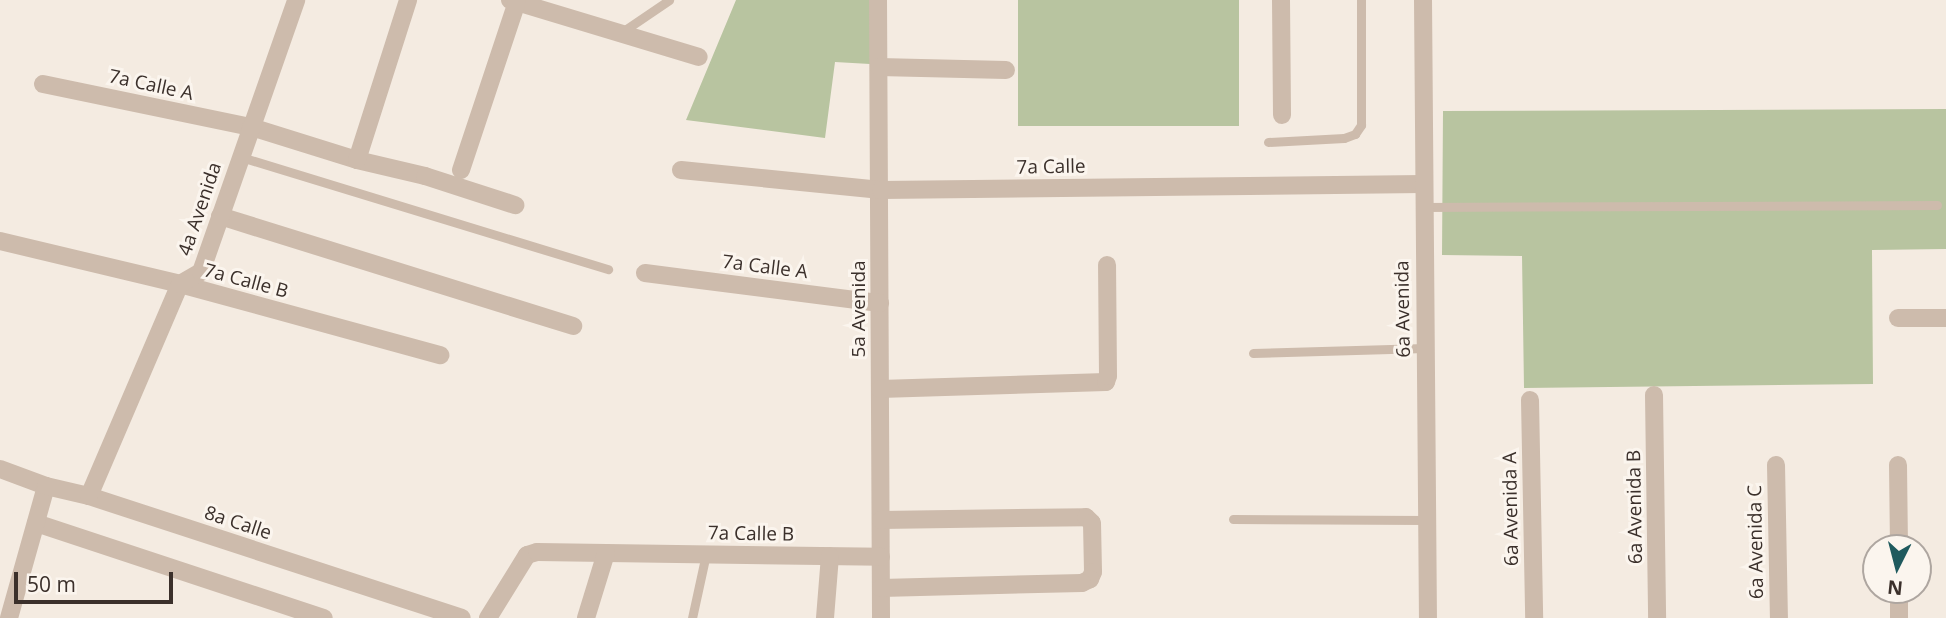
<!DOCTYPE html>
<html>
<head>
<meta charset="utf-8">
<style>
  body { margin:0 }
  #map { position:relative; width:1946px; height:618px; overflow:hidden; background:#f4ebe1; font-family:"Open Sans",sans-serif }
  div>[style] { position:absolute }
  .green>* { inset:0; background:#b8c4a0; transform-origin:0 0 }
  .service>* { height:9px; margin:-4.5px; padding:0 4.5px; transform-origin:4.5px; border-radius:4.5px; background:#cdbbac }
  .minor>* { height:18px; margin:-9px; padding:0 9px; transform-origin:9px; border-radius:9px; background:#cdbbac }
  .tertiary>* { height:18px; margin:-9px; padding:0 9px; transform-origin:9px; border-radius:9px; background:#cdbbac }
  span { translate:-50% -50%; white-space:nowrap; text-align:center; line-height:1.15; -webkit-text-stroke:6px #fbf5ee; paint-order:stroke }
  .street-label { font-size:19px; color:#3b302b }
  .north { position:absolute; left:1862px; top:534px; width:70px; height:70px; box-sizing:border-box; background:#fbf5ee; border:2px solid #aea6a0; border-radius:50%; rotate:186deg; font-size:19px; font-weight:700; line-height:28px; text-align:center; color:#3b302b }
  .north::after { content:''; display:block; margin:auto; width:24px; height:32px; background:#1f5a5e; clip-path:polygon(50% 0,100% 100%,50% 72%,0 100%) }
  .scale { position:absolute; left:14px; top:572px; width:159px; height:32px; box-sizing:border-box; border:4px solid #3b302b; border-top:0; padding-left:9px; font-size:21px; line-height:24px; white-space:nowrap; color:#3b302b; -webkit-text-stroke:5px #fbf5ee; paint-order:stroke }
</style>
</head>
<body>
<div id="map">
  <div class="green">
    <i style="clip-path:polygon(736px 0,870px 0,870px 64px,835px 62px,825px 138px,686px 120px)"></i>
    <i style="left:1018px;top:0;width:221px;height:126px"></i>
    <i style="clip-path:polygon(1946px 109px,1946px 249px,1872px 250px,1873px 384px,1524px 388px,1522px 256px,1442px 255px,1443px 111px)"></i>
  </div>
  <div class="service">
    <i style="left:622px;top:32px;width:57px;rotate:-34.2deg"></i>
    <i style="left:1268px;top:142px;width:76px;rotate:-3deg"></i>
    <i style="left:1344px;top:138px;width:12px;rotate:-20deg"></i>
    <i style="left:1355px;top:134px;width:11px;rotate:-56deg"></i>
    <i style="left:1361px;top:125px;width:125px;rotate:-90deg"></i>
    <i style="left:241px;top:157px;width:384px;rotate:17deg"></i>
    <i style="left:1423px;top:207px;width:514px;rotate:-0.22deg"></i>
    <i style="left:1253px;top:353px;width:172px;rotate:-1.7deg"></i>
    <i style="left:1233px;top:519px;width:193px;rotate:0.3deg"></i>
    <i style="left:692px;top:618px;width:66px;rotate:-77.7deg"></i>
  </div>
  <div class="minor">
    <i style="left:510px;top:0;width:197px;rotate:16.8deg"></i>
    <i style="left:878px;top:0;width:618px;rotate:89.72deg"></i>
    <i style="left:1281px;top:0;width:115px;rotate:89.5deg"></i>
    <i style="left:879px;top:67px;width:127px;rotate:1.4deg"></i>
    <i style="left:43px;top:84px;width:212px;rotate:11.7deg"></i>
    <i style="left:251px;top:127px;width:111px;rotate:17.3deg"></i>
    <i style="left:357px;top:160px;width:70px;rotate:13.2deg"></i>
    <i style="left:425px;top:176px;width:95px;rotate:17.9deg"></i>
    <i style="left:357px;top:160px;width:168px;rotate:-72.3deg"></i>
    <i style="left:461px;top:170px;width:177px;rotate:-71.6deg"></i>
    <i style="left:681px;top:170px;width:201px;rotate:5.7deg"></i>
    <i style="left:881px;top:190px;width:542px;rotate:-0.63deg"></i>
    <i style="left:220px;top:216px;width:370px;rotate:17.3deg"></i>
    <i style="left:0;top:241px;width:185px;rotate:13.4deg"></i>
    <i style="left:180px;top:284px;width:270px;rotate:15.3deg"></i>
    <i style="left:645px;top:273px;width:237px;rotate:7.3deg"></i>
    <i style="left:1898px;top:318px;width:48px"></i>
    <i style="left:880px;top:389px;width:226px;rotate:-1.8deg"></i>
    <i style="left:1106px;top:382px;width:6px;rotate:-72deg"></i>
    <i style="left:1108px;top:376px;width:111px;rotate:-90.5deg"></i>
    <i style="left:1654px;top:395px;width:223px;rotate:89.2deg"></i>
    <i style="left:1530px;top:400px;width:218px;rotate:88.9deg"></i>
    <i style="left:1776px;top:465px;width:153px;rotate:88.9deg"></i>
    <i style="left:1898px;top:465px;width:83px;rotate:89.3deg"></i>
    <i style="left:0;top:469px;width:49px;rotate:20.3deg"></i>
    <i style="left:89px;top:496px;width:392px;rotate:18.1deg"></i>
    <i style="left:881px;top:520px;width:205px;rotate:-0.8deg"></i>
    <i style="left:1086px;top:517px;width:8px;rotate:45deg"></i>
    <i style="left:1092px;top:523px;width:49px;rotate:88.8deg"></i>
    <i style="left:1093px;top:572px;width:8px;rotate:113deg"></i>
    <i style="left:1090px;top:579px;width:9px;rotate:153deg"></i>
    <i style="left:1082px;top:583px;width:201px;rotate:178.6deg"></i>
    <i style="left:36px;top:523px;width:303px;rotate:18.3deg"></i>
    <i style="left:1899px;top:590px;width:28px;rotate:90deg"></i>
    <i style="left:488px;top:618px;width:74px;rotate:-58.2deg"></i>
    <i style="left:527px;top:555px;width:10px;rotate:-17deg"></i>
    <i style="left:537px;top:552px;width:344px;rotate:0.8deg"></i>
    <i style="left:586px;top:618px;width:68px;rotate:-72.9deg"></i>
    <i style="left:825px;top:618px;width:62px;rotate:-85.4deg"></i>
  </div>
  <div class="tertiary">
    <i style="left:1423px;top:0;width:618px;rotate:89.54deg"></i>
    <i style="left:9px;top:618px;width:137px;rotate:-74.3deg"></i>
    <i style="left:46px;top:486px;width:44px;rotate:13.1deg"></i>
    <i style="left:89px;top:496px;width:231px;rotate:-66.8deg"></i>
    <i style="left:180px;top:284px;width:24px;rotate:-30deg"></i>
    <i style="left:201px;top:272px;width:288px;rotate:-70.7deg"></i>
  </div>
  <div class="street-label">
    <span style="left:151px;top:85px;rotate:12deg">7a Calle A</span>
    <span style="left:1051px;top:167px;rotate:-1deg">7a Calle</span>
    <span style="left:200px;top:209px;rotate:-71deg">4a Avenida</span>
    <span style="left:765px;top:267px;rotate:7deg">7a Calle A</span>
    <span style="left:246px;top:281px;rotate:15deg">7a Calle B</span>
    <span style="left:859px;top:309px;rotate:-90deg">5a Avenida</span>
    <span style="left:1403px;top:309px;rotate:-91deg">6a Avenida</span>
    <span style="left:1635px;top:507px;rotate:-91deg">6a Avenida B</span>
    <span style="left:1511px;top:509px;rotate:-91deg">6a Avenida A</span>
    <span style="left:238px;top:523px;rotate:18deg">8a Calle</span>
    <span style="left:751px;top:534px;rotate:1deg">7a Calle B</span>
    <span style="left:1756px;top:542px;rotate:-91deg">6a Avenida C</span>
  </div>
  <div class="north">N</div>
  <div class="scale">50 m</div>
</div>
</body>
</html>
